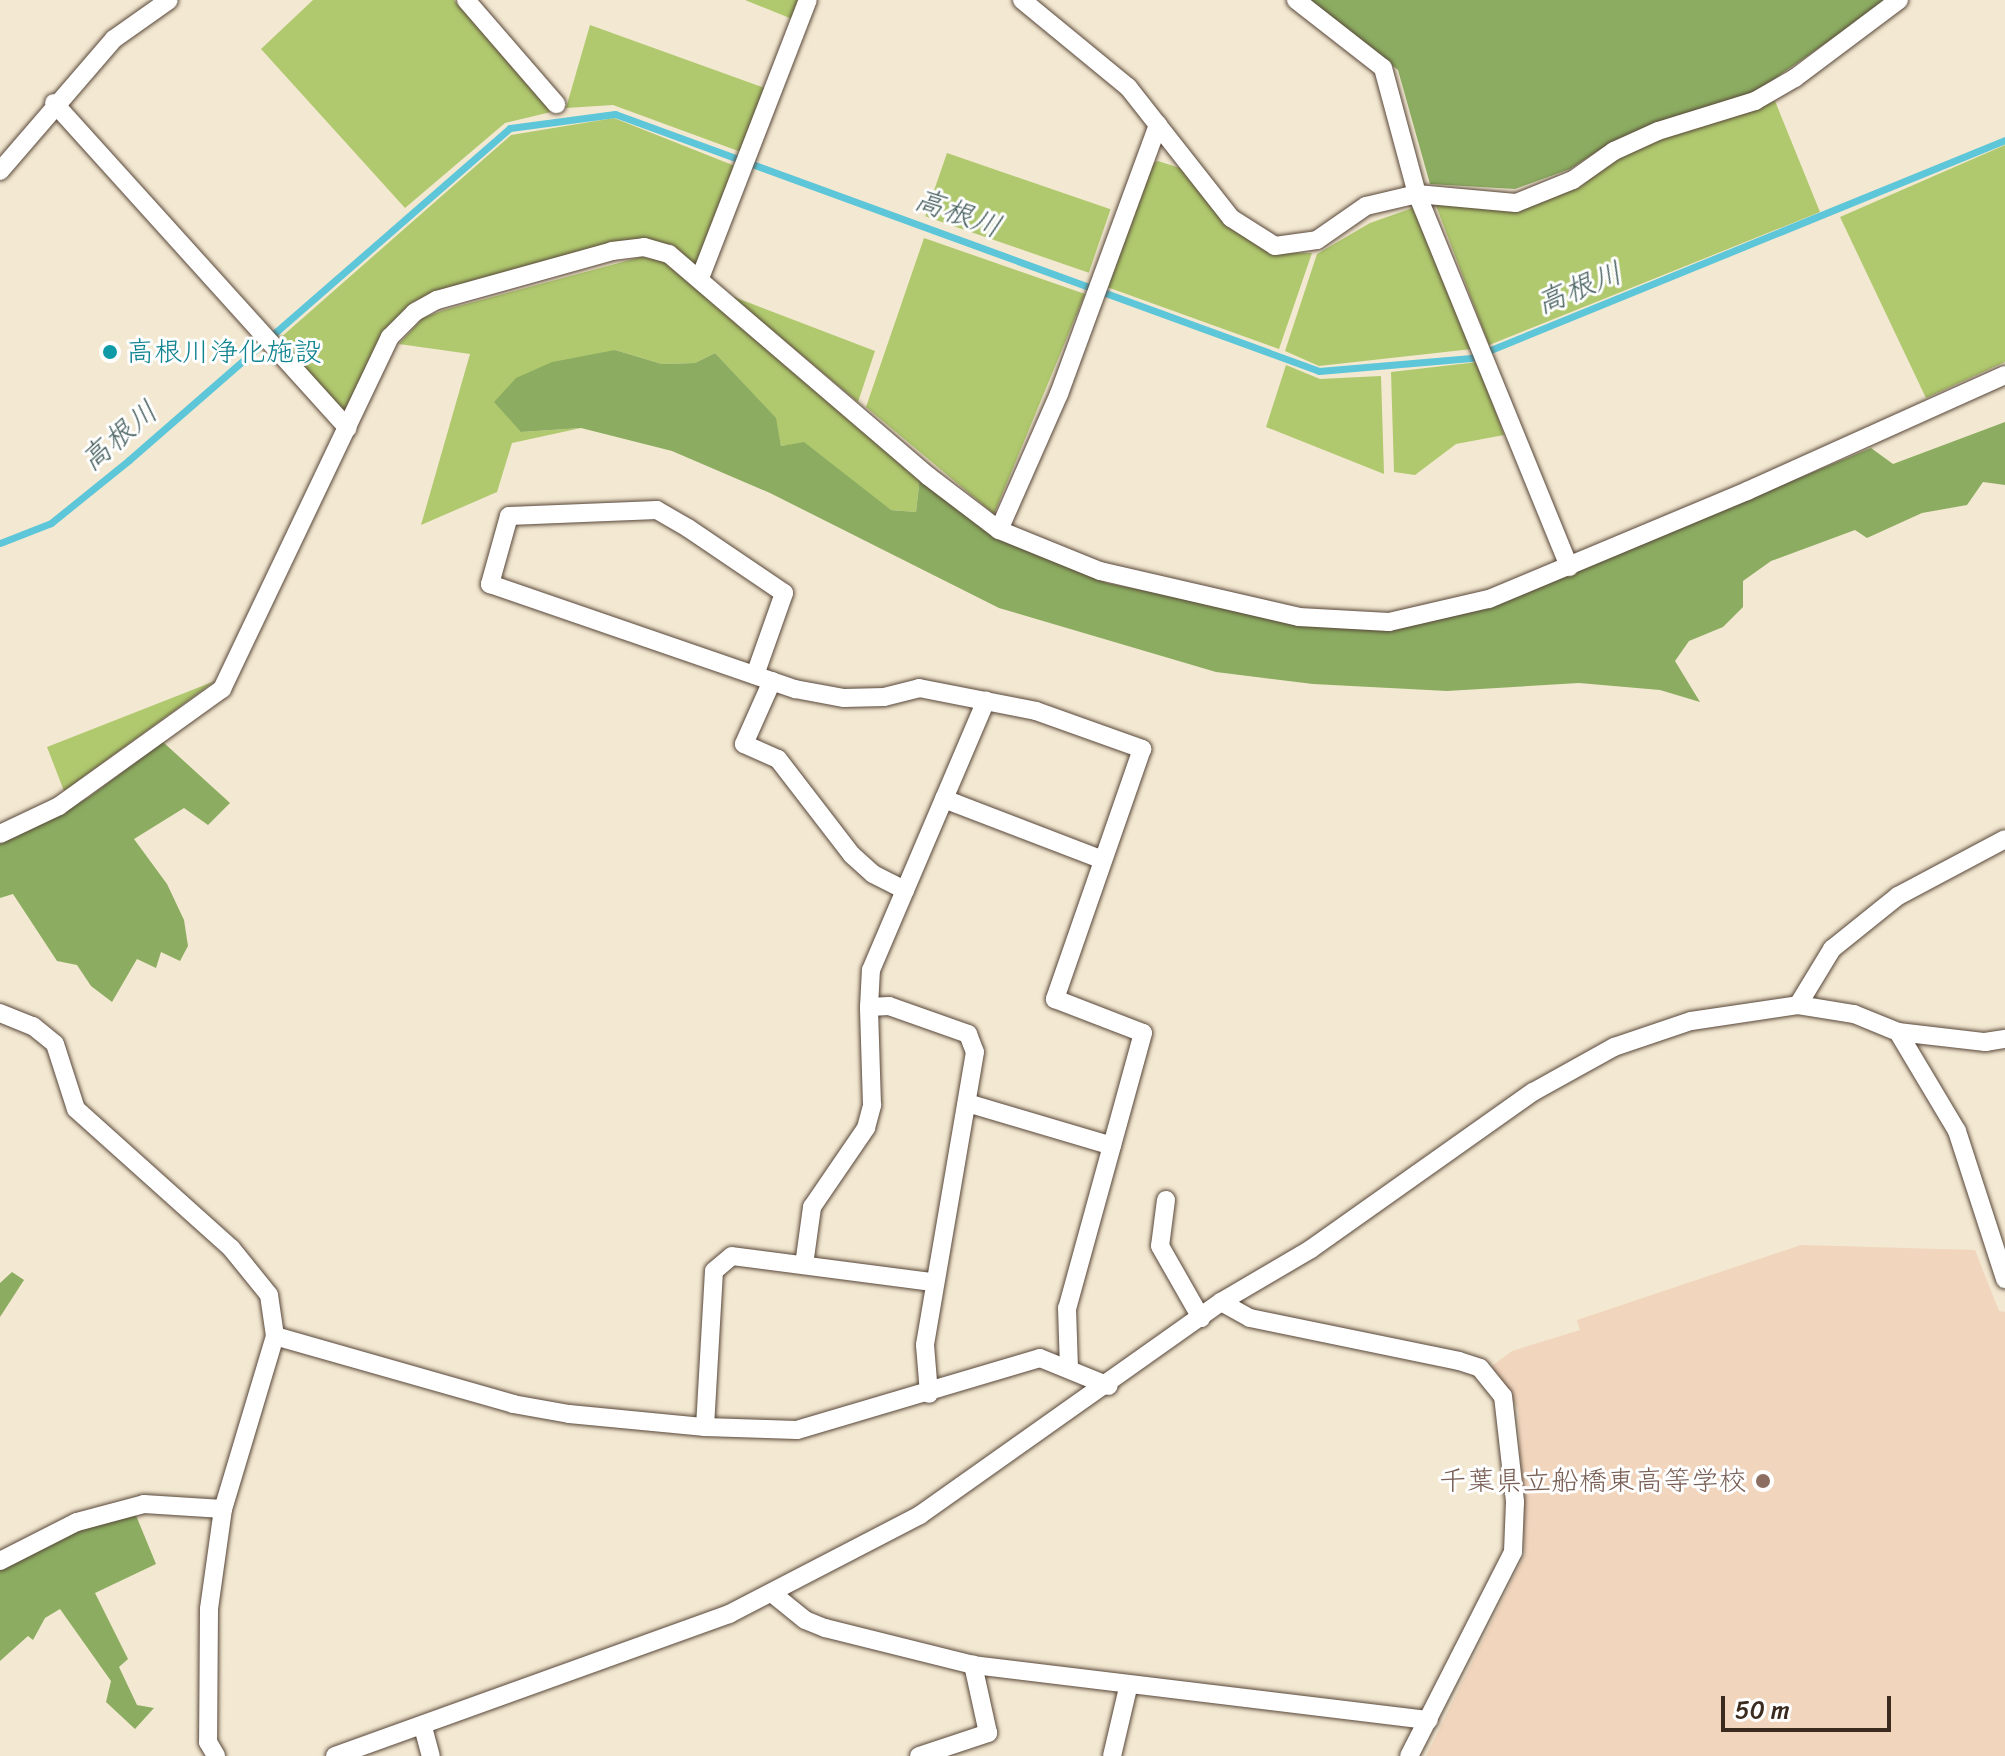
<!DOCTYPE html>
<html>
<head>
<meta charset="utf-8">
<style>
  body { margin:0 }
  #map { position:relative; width:2005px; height:1756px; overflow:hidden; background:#f3e8d1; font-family:Sriracha,"Klee One",sans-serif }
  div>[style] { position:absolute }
  .built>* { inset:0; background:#f1d5bd }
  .green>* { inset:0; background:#b0c96e; transform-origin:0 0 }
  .forest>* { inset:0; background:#8cad61 }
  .stream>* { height:7px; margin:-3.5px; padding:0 3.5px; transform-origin:3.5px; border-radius:3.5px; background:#5dc6d9 }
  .roads { filter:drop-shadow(0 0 2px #574639) drop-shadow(0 0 2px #574639) }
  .street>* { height:18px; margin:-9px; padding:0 9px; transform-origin:9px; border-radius:9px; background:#fff }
  .dots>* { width:22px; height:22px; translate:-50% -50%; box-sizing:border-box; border:4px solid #fff; border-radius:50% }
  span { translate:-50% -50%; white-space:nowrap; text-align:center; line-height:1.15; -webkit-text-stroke:6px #fff; paint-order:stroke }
  .culture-label { font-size:28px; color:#0d838f }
  .left { translate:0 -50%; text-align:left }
  .education-label { font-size:28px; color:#785e54 }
  .right { translate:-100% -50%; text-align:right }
  .water-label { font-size:30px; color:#47615f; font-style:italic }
  .scale { position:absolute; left:1721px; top:1696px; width:170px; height:36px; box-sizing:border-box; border:4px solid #3b2a1e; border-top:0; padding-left:10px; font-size:24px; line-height:28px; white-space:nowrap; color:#3b2a1e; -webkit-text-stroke:6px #fff; paint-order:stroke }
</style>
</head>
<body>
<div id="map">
  <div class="built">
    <i style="clip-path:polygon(1801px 1245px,1975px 1250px,1999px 1311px,2005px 1312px,2005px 1756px,1426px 1756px,1525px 1554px,1518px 1409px,1492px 1366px,1512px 1351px,1580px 1330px,1577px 1320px)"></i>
  </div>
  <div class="green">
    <i style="clip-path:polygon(313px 0,454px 0,551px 112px,505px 123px,405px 208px,261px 49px)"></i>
    <i style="clip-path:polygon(745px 0,799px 0,792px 19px)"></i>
    <i style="clip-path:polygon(590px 25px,765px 88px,741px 152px,613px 105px,566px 108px)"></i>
    <i style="clip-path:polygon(1775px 101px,1820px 212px,1489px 345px,1435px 203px,1520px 210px,1580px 187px,1619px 156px,1664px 137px)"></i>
    <i style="clip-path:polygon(614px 118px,735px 166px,697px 266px,615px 243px,438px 290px,411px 303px,383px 332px,345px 413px,279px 339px,511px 135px)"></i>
    <i style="clip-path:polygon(2005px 145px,2005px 362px,1926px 398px,1840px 217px)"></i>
    <i style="left:947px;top:153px;width:173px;height:67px;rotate:19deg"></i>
    <i style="clip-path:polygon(1158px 161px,1183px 169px,1272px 253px,1312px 253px,1279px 349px,1107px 287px,1152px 164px)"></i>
    <i style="clip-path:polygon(1418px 206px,1472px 349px,1319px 366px,1285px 351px,1317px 254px,1370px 223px)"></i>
    <i style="clip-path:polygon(924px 238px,1085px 294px,994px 514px,866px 407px)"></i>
    <i style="clip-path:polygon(641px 257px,666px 261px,920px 477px,916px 512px,891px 510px,866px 494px,804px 443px,781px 446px,775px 418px,715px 353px,695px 363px,662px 364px,615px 350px,521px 432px,581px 428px,512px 443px,497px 492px,421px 525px,470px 354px,399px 344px,423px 318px,444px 310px)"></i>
    <i style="clip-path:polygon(729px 295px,875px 351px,858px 402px)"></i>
    <i style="clip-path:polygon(1478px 362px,1504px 435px,1456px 444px,1415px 475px,1394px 472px,1391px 372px)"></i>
    <i style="clip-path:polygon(1286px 365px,1320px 379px,1381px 376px,1384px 474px,1266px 427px)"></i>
    <i style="clip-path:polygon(215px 681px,64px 791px,47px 747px)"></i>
  </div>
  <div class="forest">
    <i style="clip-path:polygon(1307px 0,1888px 0,1754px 93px,1610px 143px,1570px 169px,1515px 189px,1430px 184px,1398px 70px)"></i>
    <i style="clip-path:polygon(615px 350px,662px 364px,695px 363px,715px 353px,776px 418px,781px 446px,804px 442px,891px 510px,916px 512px,920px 477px,995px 537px,1107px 583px,1300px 623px,1490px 607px,1871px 448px,1893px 464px,2005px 422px,2005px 485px,1983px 482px,1967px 505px,1922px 513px,1867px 538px,1855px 530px,1771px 561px,1743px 581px,1743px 607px,1723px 627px,1689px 641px,1675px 661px,1700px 702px,1660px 690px,1579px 683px,1447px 691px,1313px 684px,1216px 672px,999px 608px,770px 493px,672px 451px,581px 428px,521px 432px,494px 402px,516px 378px,552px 362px)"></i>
    <i style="clip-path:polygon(163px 742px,230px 803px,208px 825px,184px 808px,134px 839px,167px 884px,184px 920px,188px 946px,180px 961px,161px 952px,156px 968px,137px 959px,112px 1002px,91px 986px,77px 965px,57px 961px,13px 894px,0 898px,0 843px,89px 797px)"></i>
    <i style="clip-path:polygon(12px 1272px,24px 1280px,0 1317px,0 1283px)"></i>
    <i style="clip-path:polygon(135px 1513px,156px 1564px,95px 1593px,128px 1659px,119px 1667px,137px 1705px,154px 1708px,135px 1729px,106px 1702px,111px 1681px,60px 1609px,45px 1618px,33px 1640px,28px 1636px,0 1661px,0 1567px,78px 1528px)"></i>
  </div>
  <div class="stream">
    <i style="left:0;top:543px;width:55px;rotate:-21.4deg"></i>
    <i style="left:51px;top:523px;width:100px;rotate:-38.9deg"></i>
    <i style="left:129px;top:460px;width:505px;rotate:-41.07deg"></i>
    <i style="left:510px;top:128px;width:106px;rotate:-7.6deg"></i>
    <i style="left:615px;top:114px;width:749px;rotate:20.05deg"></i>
    <i style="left:1319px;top:371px;width:153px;rotate:-4.9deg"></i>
    <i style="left:1471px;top:358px;width:577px;rotate:-22.21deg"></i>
  </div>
  <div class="roads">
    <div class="street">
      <i style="left:466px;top:0;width:138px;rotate:49.1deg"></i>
      <i style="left:1022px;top:0;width:137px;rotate:39.4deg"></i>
      <i style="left:1128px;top:87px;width:167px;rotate:51.8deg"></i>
      <i style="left:1231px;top:218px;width:52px;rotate:32.5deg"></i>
      <i style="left:1275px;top:246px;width:42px;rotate:-8.1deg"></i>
      <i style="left:1317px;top:240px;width:60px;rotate:-34.8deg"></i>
      <i style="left:1366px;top:206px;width:52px;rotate:-13.2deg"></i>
      <i style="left:1417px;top:194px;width:99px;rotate:5.2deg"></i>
      <i style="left:1516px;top:203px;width:61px;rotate:-22deg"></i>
      <i style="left:1573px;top:180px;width:50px;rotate:-35.3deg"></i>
      <i style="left:1614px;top:151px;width:48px;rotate:-24.4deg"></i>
      <i style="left:1658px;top:131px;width:102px;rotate:-17.2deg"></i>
      <i style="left:1755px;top:101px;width:46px;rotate:-29.9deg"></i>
      <i style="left:1795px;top:78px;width:130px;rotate:-36.9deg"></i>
      <i style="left:1296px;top:0;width:110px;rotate:38deg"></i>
      <i style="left:1383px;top:68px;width:131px;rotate:74.9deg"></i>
      <i style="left:1417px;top:194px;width:403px;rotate:67.8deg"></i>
      <i style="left:54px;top:103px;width:438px;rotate:47.9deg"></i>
      <i style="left:0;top:171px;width:174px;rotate:-49.2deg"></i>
      <i style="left:114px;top:39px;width:67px;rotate:-35.3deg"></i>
      <i style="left:700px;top:278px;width:298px;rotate:-68.8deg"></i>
      <i style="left:999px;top:530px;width:149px;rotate:-66.2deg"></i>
      <i style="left:1059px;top:394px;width:287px;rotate:-69.8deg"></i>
      <i style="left:755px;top:675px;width:87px;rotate:-70.5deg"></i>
      <i style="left:784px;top:593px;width:116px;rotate:-145.9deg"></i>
      <i style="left:688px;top:528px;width:36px;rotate:-150deg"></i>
      <i style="left:657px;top:510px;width:148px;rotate:177.7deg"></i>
      <i style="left:509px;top:516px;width:71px;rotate:105.6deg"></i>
      <i style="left:490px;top:584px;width:323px;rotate:19deg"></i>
      <i style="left:795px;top:689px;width:50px;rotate:10.4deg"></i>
      <i style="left:844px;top:698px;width:40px;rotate:-1.4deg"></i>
      <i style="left:884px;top:697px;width:36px;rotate:-14deg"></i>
      <i style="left:919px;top:688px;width:119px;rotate:11.1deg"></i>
      <i style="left:1036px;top:711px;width:113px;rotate:19.7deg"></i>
      <i style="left:1142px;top:749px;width:265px;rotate:109.2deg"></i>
      <i style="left:1055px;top:999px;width:94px;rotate:21.1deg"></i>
      <i style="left:1143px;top:1033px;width:285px;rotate:105.4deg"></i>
      <i style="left:1067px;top:1308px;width:59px;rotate:88.1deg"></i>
      <i style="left:772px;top:681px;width:69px;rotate:114deg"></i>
      <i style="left:744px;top:744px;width:37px;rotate:24deg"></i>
      <i style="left:778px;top:759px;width:121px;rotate:52.4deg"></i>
      <i style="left:852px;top:855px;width:28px;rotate:42deg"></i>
      <i style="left:873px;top:874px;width:36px;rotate:27deg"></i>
      <i style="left:944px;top:799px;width:170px;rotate:21deg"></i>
      <i style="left:0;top:834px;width:65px;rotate:-25.4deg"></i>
      <i style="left:59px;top:806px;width:201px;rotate:-35.7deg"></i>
      <i style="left:222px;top:689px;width:390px;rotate:-64.5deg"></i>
      <i style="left:390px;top:337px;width:35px;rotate:-45deg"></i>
      <i style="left:415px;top:312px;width:25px;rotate:-29deg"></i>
      <i style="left:437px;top:300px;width:182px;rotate:-15.6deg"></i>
      <i style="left:612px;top:251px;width:32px;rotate:-7deg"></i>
      <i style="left:644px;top:247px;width:26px;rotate:16deg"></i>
      <i style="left:669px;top:254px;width:341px;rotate:40.6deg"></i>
      <i style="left:928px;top:476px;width:89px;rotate:37.3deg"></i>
      <i style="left:999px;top:530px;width:109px;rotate:22.1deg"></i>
      <i style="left:1100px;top:571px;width:204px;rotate:13deg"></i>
      <i style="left:1299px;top:617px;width:90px;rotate:3.2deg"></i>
      <i style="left:1389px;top:622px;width:103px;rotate:-13deg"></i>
      <i style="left:1489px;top:599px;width:280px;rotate:-22.7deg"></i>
      <i style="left:1747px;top:491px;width:283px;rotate:-24.2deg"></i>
      <i style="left:1798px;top:1005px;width:66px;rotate:-58.7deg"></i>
      <i style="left:1832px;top:949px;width:85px;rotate:-38.8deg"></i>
      <i style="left:1898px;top:896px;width:121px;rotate:-28deg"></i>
      <i style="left:869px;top:1007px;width:37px;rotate:-87deg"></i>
      <i style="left:871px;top:970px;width:293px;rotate:-66.9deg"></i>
      <i style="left:0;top:1013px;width:35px;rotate:22deg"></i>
      <i style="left:33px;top:1026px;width:28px;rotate:39deg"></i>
      <i style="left:55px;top:1044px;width:68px;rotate:72.1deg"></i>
      <i style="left:76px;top:1109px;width:208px;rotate:41.9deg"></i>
      <i style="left:231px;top:1248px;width:60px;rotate:51deg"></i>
      <i style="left:269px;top:1295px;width:41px;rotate:81.7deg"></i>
      <i style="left:275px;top:1336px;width:181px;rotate:106.7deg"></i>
      <i style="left:223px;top:1509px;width:101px;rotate:98deg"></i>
      <i style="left:209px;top:1609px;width:133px;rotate:90.4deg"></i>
      <i style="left:208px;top:1742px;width:16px;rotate:60deg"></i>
      <i style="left:1898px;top:1032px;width:115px;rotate:59.2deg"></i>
      <i style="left:1957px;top:1131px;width:156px;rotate:72deg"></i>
      <i style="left:967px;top:1103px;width:151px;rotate:16.5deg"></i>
      <i style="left:1166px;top:1200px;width:46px;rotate:97.4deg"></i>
      <i style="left:1160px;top:1246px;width:83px;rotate:60.3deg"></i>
      <i style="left:804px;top:1265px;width:59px;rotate:-82.1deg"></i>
      <i style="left:812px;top:1207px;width:96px;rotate:-55.6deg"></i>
      <i style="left:866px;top:1128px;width:24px;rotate:-75deg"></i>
      <i style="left:872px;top:1105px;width:98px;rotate:-91.8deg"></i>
      <i style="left:869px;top:1007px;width:20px;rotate:-3deg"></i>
      <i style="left:889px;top:1006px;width:84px;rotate:19.5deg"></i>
      <i style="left:968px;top:1034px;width:19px;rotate:69deg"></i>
      <i style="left:975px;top:1052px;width:297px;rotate:99.7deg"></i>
      <i style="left:925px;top:1345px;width:49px;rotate:85.3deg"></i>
      <i style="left:1221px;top:1302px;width:33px;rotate:29deg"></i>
      <i style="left:1250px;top:1318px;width:213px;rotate:11.6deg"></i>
      <i style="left:1459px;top:1361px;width:22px;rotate:18deg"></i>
      <i style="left:1480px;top:1368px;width:36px;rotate:51deg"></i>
      <i style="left:1503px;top:1396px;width:107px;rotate:83.5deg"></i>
      <i style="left:1515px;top:1502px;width:50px;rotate:92.3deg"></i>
      <i style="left:1513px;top:1552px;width:229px;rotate:117deg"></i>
      <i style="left:275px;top:1336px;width:248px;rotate:15.9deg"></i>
      <i style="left:513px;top:1404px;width:57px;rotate:10.1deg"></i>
      <i style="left:569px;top:1414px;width:137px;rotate:5.5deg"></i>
      <i style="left:705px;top:1427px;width:92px;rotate:1.9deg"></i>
      <i style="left:797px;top:1430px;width:253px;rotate:-16.5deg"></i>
      <i style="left:1040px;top:1358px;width:74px;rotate:22.1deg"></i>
      <i style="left:705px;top:1427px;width:156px;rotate:-86.7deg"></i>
      <i style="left:714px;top:1271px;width:23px;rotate:-40deg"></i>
      <i style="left:732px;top:1256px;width:203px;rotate:7.4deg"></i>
      <i style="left:0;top:1561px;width:86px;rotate:-26.9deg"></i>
      <i style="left:77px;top:1522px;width:69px;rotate:-15deg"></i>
      <i style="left:144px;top:1504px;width:79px;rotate:3.6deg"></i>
      <i style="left:773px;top:1594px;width:41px;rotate:39.1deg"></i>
      <i style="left:805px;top:1620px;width:22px;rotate:22deg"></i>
      <i style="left:825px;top:1628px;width:153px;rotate:14deg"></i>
      <i style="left:973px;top:1665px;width:459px;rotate:6.9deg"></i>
      <i style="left:423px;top:1727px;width:30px;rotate:75deg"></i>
      <i style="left:335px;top:1756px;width:419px;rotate:-19.8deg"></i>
      <i style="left:729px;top:1614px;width:215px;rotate:-27.4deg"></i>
      <i style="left:920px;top:1515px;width:369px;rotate:-35.3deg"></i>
      <i style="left:1221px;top:1302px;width:104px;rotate:-30.5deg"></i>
      <i style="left:1311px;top:1249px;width:272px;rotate:-35.3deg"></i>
      <i style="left:1533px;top:1092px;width:93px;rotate:-29.1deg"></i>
      <i style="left:1614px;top:1047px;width:81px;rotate:-18.7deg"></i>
      <i style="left:1691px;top:1021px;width:108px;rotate:-8.5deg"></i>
      <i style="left:1798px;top:1005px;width:57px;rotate:9.1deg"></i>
      <i style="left:1854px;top:1014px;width:48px;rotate:22.2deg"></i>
      <i style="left:1898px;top:1032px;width:88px;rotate:6.6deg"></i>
      <i style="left:1985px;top:1042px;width:20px;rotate:-9deg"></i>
      <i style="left:919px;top:1756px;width:73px;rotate:-18.4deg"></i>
      <i style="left:988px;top:1733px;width:70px;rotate:-102.4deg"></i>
      <i style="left:1112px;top:1756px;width:70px;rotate:-76.8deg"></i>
    </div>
  </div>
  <div class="dots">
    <i style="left:110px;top:352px;background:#0f9aa8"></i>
    <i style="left:1763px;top:1481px;background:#8d6e63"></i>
  </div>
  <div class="culture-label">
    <span class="left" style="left:126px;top:352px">高根川浄化施設</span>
  </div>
  <div class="education-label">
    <span class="right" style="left:1747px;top:1481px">千葉県立船橋東高等学校</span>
  </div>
  <div class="water-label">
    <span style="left:958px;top:213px;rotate:20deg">高根川</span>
    <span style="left:1579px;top:288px;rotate:-22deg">高根川</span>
    <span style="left:119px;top:436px;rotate:-40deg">高根川</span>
  </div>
  <div class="scale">50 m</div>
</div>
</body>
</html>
